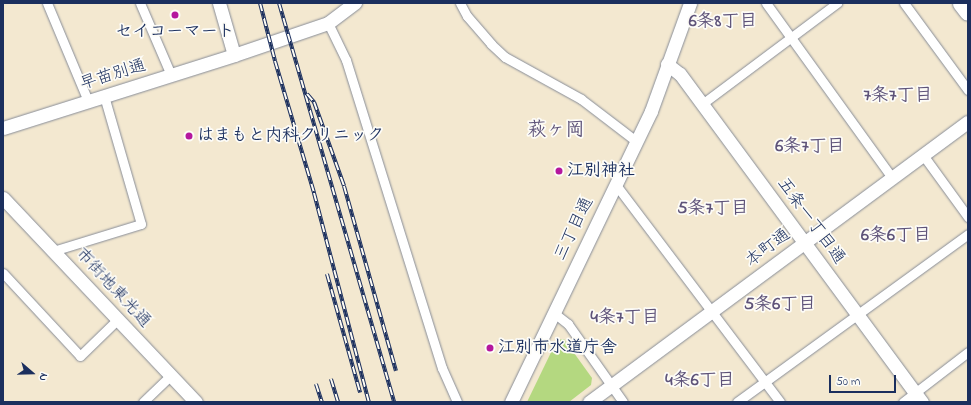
<!DOCTYPE html>
<html>
<head>
<meta charset="utf-8">
<style>
  body { margin:0 }
  #map { position:relative; width:971px; height:405px; overflow:hidden; background:#f3e8d0; font-family:"Indie Flower","Klee One",sans-serif }
  div>[style] { position:absolute }
  .green>* { inset:0; background:#b4d880 }
  .roads { filter:drop-shadow(0 0 1px #878c97) drop-shadow(0 0 1px #878c97) }
  .street>* { height:9px; margin:-4.5px; padding:0 4.5px; transform-origin:4.5px; border-radius:4.5px; background:#fff }
  .secondary>* { height:13px; margin:-6.5px; padding:0 6.5px; transform-origin:6.5px; border-radius:6.5px; background:#fff }
  .highway>* { height:17px; margin:-8.5px; padding:0 8.5px; transform-origin:8.5px; border-radius:8.5px; background:#fff }
  .rail>* { height:4px; margin-top:-2px; transform-origin:0; background:repeating-linear-gradient(90deg,#fdfcf7 0 8px,#1b2f5e 0 16px); box-sizing:border-box; border-block:1px solid #1b2f5e }
  .dots>* { width:11px; height:11px; translate:-50% -50%; box-sizing:border-box; border:2px solid #fdfcf7; border-radius:50% }
  span { translate:-50% -50%; white-space:nowrap; text-align:center; line-height:1.15; -webkit-text-stroke:3.5px #fdfcf7; paint-order:stroke }
  .poi-label { font-size:17px; color:#1b2f5e; font-weight:700 }
  .left { translate:0 -50%; text-align:left }
  .street-label { font-size:17px; color:#1b2f5e }
  .neighbourhood-label { font-size:18px; color:#5e5379; font-weight:700 }
  .quarter-label { font-size:19px; color:#5e5379; font-weight:700 }
  .frame { position:absolute; inset:0; border:4px solid #1b2f5e; pointer-events:none }
  .north { position:absolute; left:12px; top:353px; width:40px; height:40px; -webkit-text-stroke:3px #fdfcf7; paint-order:stroke; rotate:110deg; font-size:11px; font-weight:700; line-height:16px; text-align:center; color:#1b2f5e }
  .north::after { content:''; display:block; margin:auto; width:14px; height:18px; background:#1b2f5e; clip-path:polygon(50% 0,100% 100%,50% 72%,0 100%) }
  .scale { position:absolute; left:829px; top:375px; width:67px; height:18px; box-sizing:border-box; border:2px solid #1b2f5e; border-top:0; padding-left:5px; font-size:12px; line-height:14px; white-space:nowrap; color:#1b2f5e; -webkit-text-stroke:3px #fdfcf7; paint-order:stroke }
</style>
</head>
<body>
<div id="map">
  <div class="green">
    <i style="clip-path:polygon(564px 339px,592px 378px,591px 385px,569px 402px,527px 402px,557px 340px)"></i>
  </div>
  <div class="roads">
    <div class="street">
      <i style="left:47px;top:3px;width:106px;rotate:67.3deg"></i>
      <i style="left:140px;top:3px;width:78px;rotate:66.7deg"></i>
      <i style="left:460px;top:3px;width:15px;rotate:62deg"></i>
      <i style="left:467px;top:16px;width:37px;rotate:49deg"></i>
      <i style="left:491px;top:44px;width:19px;rotate:43deg"></i>
      <i style="left:505px;top:57px;width:87px;rotate:28.9deg"></i>
      <i style="left:581px;top:99px;width:69px;rotate:37.4deg"></i>
      <i style="left:766px;top:3px;width:216px;rotate:54.2deg"></i>
      <i style="left:904px;top:3px;width:108px;rotate:53.7deg"></i>
      <i style="left:328px;top:23px;width:41px;rotate:64.1deg"></i>
      <i style="left:346px;top:60px;width:323px;rotate:72.7deg"></i>
      <i style="left:442px;top:368px;width:37px;rotate:66deg"></i>
      <i style="left:702px;top:104px;width:169px;rotate:-36.8deg"></i>
      <i style="left:923px;top:155px;width:77px;rotate:54deg"></i>
      <i style="left:616px;top:185px;width:272px;rotate:52.9deg"></i>
      <i style="left:53px;top:251px;width:92px;rotate:-17.1deg"></i>
      <i style="left:141px;top:224px;width:133px;rotate:-106.1deg"></i>
      <i style="left:3px;top:273px;width:113px;rotate:47.1deg"></i>
      <i style="left:80px;top:356px;width:53px;rotate:-44.2deg"></i>
      <i style="left:554px;top:313px;width:18px;rotate:38deg"></i>
      <i style="left:568px;top:324px;width:95px;rotate:54.8deg"></i>
      <i style="left:143px;top:402px;width:39px;rotate:-44deg"></i>
      <i style="left:737px;top:402px;width:286px;rotate:-36deg"></i>
      <i style="left:903px;top:402px;width:82px;rotate:-37.6deg"></i>
    </div>
    <div class="secondary">
      <i style="left:219px;top:3px;width:54px;rotate:73.9deg"></i>
      <i style="left:667px;top:64px;width:16px;rotate:38deg"></i>
      <i style="left:680px;top:74px;width:408px;rotate:53.6deg"></i>
      <i style="left:3px;top:128px;width:242px;rotate:-17.5deg"></i>
      <i style="left:234px;top:55px;width:99px;rotate:-18.8deg"></i>
      <i style="left:328px;top:23px;width:34px;rotate:-37deg"></i>
      <i style="left:3px;top:198px;width:281px;rotate:46.6deg"></i>
      <i style="left:511px;top:402px;width:323px;rotate:-64.3deg"></i>
      <i style="left:651px;top:111px;width:115px;rotate:-70.1deg"></i>
      <i style="left:589px;top:402px;width:471px;rotate:-36.5deg"></i>
    </div>
    <div class="highway">
      <i style="left:961px;top:3px;width:11px;rotate:52deg"></i>
    </div>
  </div>
  <div class="rail">
    <i style="left:260px;top:3px;width:60px;rotate:75.5deg"></i>
    <i style="left:275px;top:61px;width:138px;rotate:73.5deg"></i>
    <i style="left:314px;top:193px;width:216px;rotate:75.3deg"></i>
    <i style="left:279px;top:3px;width:415px;rotate:73.9deg"></i>
    <i style="left:307px;top:94px;width:11px;rotate:49deg"></i>
    <i style="left:314px;top:102px;width:89px;rotate:70.3deg"></i>
    <i style="left:344px;top:186px;width:192px;rotate:74.3deg"></i>
    <i style="left:327px;top:274px;width:123px;rotate:74.4deg"></i>
    <i style="left:331px;top:379px;width:24px;rotate:73deg"></i>
    <i style="left:316px;top:384px;width:19px;rotate:72deg"></i>
  </div>
  <div class="dots">
    <i style="left:175px;top:15px;background:#b5179e"></i>
    <i style="left:189px;top:136px;background:#b5179e"></i>
    <i style="left:559px;top:171px;background:#b5179e"></i>
    <i style="left:490px;top:348px;background:#b5179e"></i>
  </div>
  <div class="poi-label">
    <span style="left:175px;top:32px">セイコーマート</span>
    <span class="left" style="left:197px;top:136px">はまもと内科クリニック</span>
    <span class="left" style="left:567px;top:171px">江別神社</span>
    <span class="left" style="left:498px;top:348px">江別市水道庁舎</span>
  </div>
  <div class="street-label">
    <span style="left:113px;top:75px;rotate:-17deg">早苗別通</span>
    <span style="left:811px;top:221px;rotate:54deg">五条一丁目通</span>
    <span style="left:574px;top:229px;rotate:-64deg">三丁目通</span>
    <span style="left:768px;top:248px;rotate:-37deg">本町通</span>
    <span style="left:113px;top:288px;rotate:47deg">市街地東光通</span>
  </div>
  <div class="neighbourhood-label">
    <span style="left:723px;top:22px">6条8丁目</span>
    <span style="left:898px;top:96px">7条7丁目</span>
    <span style="left:810px;top:147px">6条7丁目</span>
    <span style="left:713px;top:209px">5条7丁目</span>
    <span style="left:896px;top:236px">6条6丁目</span>
    <span style="left:780px;top:305px">5条6丁目</span>
    <span style="left:625px;top:318px">4条7丁目</span>
    <span style="left:700px;top:381px">4条6丁目</span>
  </div>
  <div class="quarter-label">
    <span style="left:556px;top:131px">萩ヶ岡</span>
  </div>
  <div class="frame"></div>
  <div class="north">N</div>
  <div class="scale">50 m</div>
</div>
</body>
</html>
